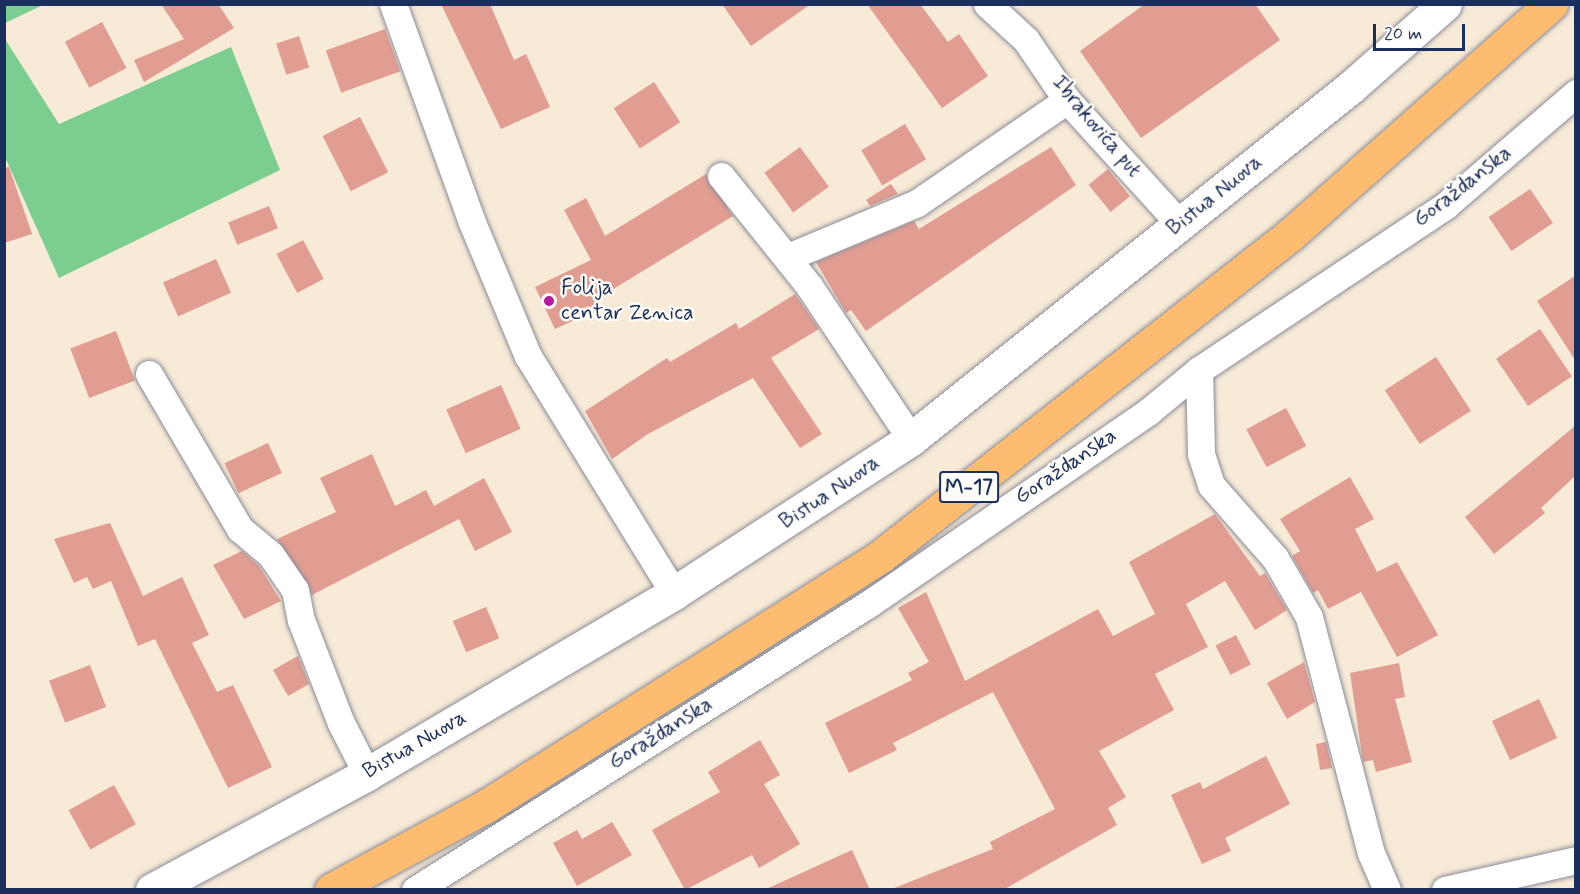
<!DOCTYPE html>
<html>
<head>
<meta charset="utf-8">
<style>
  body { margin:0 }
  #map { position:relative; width:1580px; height:894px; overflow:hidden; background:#f7ead6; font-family:Mynerve,sans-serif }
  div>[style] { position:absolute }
  .green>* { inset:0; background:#7cce90 }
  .building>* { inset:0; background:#e29d92; transform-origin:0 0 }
  .roads { filter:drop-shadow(0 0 2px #898c9a) drop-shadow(0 0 2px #898c9a) }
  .minor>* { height:27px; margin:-13.5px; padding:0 13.5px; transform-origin:13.5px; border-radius:13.5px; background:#fff }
  .tertiary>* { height:33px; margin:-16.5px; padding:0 16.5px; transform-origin:16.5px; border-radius:16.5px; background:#fff }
  .trunk>* { height:33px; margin:-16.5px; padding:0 16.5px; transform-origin:16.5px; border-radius:16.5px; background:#febc70 }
  .dots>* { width:16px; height:16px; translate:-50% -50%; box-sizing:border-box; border:3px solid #fdfcf7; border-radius:50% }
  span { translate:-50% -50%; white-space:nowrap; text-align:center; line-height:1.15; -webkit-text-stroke:5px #fdfcf7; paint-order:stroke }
  .shield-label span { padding:2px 4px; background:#fdfcf7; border:2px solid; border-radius:4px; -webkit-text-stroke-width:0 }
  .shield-label { font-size:21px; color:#1b2f5e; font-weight:700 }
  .street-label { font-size:22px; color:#1b2f5e }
  .poi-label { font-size:22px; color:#1b2f5e }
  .left { translate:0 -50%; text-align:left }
  .frame { position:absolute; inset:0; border:6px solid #1b2f5e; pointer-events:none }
  .scale { position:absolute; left:1373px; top:24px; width:92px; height:27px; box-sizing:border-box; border:3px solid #1b2f5e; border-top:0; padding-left:8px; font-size:18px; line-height:21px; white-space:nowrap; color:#1b2f5e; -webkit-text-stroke:4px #fdfcf7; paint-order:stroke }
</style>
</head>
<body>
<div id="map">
  <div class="green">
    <i style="clip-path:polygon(5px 4px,43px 4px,43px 5px,5px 23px)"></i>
    <i style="clip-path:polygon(5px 39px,59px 124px,231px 47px,280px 170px,59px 278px,5px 157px)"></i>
  </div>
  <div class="building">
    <i style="clip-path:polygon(161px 4px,218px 4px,234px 28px,144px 82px,134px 60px,184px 39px)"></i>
    <i style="clip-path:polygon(441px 4px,490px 4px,514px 60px,526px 54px,550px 107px,501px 129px)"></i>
    <i style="clip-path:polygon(722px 4px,811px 4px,751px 46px)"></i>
    <i style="clip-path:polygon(867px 4px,920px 4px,948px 42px,959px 34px,988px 76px,942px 108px)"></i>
    <i style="clip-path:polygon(1145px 4px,1255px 4px,1280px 40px,1141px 138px,1080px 51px)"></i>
    <i style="left:102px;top:22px;width:52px;height:42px;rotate:62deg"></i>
    <i style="left:385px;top:29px;width:45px;height:63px;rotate:70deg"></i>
    <i style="left:299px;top:36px;width:33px;height:24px;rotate:72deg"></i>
    <i style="left:654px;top:82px;width:48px;height:48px;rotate:57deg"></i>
    <i style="left:360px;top:117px;width:62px;height:42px;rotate:63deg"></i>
    <i style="left:905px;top:124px;width:41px;height:51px;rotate:59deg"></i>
    <i style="left:800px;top:147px;width:49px;height:44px;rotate:54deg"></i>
    <i style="clip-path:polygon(1051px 147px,1076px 185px,866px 331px,851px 310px,846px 313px,816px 262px,914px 221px,919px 229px)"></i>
    <i style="clip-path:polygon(9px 167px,32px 234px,4px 243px,4px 168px)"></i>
    <i style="left:1108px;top:169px;width:35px;height:25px;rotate:51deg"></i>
    <i style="clip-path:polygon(706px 174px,733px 216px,597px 299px,601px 308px,555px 329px,535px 287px,591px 260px,564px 210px,586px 198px,605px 236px)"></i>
    <i style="clip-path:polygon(891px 184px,898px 194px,870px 206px,866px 200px)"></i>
    <i style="left:1530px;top:189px;width:41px;height:50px;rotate:56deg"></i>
    <i style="left:269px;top:206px;width:24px;height:44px;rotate:68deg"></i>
    <i style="left:303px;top:240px;width:44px;height:30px;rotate:62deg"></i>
    <i style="left:216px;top:259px;width:37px;height:58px;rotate:66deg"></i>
    <i style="clip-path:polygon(1575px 276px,1575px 360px,1537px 301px)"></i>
    <i style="clip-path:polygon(795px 294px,819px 329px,771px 358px,822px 434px,800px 448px,753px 378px,648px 434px,612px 459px,585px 411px,667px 358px,670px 362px,736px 323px,739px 329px)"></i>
    <i style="left:1540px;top:329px;width:57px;height:53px;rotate:56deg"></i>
    <i style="left:116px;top:331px;width:53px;height:49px;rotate:69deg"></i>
    <i style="left:1436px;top:357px;width:64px;height:61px;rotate:57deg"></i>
    <i style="left:501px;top:385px;width:48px;height:60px;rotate:66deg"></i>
    <i style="left:1286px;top:408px;width:43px;height:45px;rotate:62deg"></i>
    <i style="clip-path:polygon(1575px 426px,1575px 476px,1541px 508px,1545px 513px,1494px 554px,1465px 517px)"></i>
    <i style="left:268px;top:443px;width:33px;height:48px;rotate:65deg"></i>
    <i style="clip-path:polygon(372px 454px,395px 506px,426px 490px,434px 506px,484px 478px,512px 532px,475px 551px,459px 519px,312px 595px,277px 539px,336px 512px,320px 478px)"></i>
    <i style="clip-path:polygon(1350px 477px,1374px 519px,1355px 529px,1377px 572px,1397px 562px,1438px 635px,1397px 657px,1361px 592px,1328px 609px,1318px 590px,1313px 593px,1292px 556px,1300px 551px,1280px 519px)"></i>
    <i style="clip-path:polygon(1215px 514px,1260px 576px,1265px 573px,1287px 610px,1255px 630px,1225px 581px,1186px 604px,1208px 647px,1155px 674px,1174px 710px,1099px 751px,1126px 797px,1108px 808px,1117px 825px,1003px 890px,889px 890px,993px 849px,990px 842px,1055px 809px,993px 692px,893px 743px,897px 750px,849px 773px,825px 723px,912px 680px,908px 673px,929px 662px,898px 608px,926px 592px,965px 681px,1098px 609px,1113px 636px,1155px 614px,1129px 562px)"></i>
    <i style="clip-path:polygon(110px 523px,143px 596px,182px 577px,209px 635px,192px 643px,217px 692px,233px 685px,272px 767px,228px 788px,155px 639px,138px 646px,111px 581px,93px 589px,87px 577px,74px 583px,54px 539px)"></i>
    <i style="clip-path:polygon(242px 551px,259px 566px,281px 601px,244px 619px,213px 565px)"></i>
    <i style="left:486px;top:607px;width:34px;height:36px;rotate:67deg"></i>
    <i style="left:1236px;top:635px;width:33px;height:23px;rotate:63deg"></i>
    <i style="clip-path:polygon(298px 656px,309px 684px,288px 696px,273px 670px)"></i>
    <i style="clip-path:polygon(1304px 662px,1315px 702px,1287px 719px,1267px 683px)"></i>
    <i style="clip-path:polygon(1399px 663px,1405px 697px,1395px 699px,1412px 762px,1376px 772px,1373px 760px,1363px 762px,1350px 673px)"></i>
    <i style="left:90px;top:665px;width:45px;height:44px;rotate:69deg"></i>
    <i style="left:1539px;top:699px;width:43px;height:52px;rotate:65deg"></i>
    <i style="clip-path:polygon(760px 740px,780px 775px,764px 784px,800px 844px,759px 868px,752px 855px,685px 890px,652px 830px,720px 792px,708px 772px)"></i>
    <i style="clip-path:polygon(1326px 742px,1332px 768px,1320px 770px,1316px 744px)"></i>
    <i style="clip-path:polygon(1266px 756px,1290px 804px,1225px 838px,1231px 851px,1202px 864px,1171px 795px,1200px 782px,1203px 789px)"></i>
    <i style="left:114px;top:785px;width:45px;height:52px;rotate:61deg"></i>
    <i style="clip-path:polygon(612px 822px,632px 855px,577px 886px,553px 843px,577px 830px,582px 839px)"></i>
    <i style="clip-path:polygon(852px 850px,870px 890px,764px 890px)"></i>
  </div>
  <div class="roads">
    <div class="minor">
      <i style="left:393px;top:4px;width:230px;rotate:70.1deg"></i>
      <i style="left:471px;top:220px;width:147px;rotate:67.3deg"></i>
      <i style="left:528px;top:356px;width:278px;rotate:58.4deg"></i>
      <i style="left:987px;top:4px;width:53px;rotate:42.7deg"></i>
      <i style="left:1026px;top:40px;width:73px;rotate:55.7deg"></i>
      <i style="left:1067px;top:100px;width:168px;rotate:47.7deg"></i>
      <i style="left:721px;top:176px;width:141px;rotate:51.3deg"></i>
      <i style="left:809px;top:286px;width:184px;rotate:56.3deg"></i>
      <i style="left:788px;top:257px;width:140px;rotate:-22.7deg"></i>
      <i style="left:917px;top:203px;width:182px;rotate:-34.5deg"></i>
      <i style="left:1199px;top:370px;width:84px;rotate:88.6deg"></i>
      <i style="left:1201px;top:454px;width:33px;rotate:72deg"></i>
      <i style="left:1211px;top:485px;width:97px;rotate:48.8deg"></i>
      <i style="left:1275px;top:558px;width:68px;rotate:60deg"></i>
      <i style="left:1309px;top:617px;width:244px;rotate:75.3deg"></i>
      <i style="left:1371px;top:853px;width:40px;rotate:66.6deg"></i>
      <i style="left:149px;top:374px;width:180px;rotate:59.6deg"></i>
      <i style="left:240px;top:529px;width:40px;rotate:40deg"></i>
      <i style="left:271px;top:555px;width:42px;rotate:55.6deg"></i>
      <i style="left:295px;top:590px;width:31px;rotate:79deg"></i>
      <i style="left:301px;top:620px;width:110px;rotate:68.8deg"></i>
      <i style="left:341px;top:723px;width:57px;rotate:63deg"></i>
      <i style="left:415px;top:890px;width:538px;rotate:-32.24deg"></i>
      <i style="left:870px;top:603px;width:339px;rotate:-34.5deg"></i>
      <i style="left:1149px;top:411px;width:65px;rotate:-39.4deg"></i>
      <i style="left:1199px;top:370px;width:297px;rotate:-33.7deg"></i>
      <i style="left:1446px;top:205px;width:172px;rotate:-40.7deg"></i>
      <i style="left:1445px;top:890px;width:134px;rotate:-12.9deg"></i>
    </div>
    <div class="tertiary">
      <i style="left:152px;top:890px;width:244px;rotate:-28.3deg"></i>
      <i style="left:367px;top:774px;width:356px;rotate:-30.5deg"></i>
      <i style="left:674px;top:593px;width:283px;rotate:-33deg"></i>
      <i style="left:911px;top:439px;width:563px;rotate:-38.66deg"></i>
      <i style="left:1351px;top:87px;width:125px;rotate:-41.4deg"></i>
    </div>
    <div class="trunk">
      <i style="left:331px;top:890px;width:176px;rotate:-28.5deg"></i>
      <i style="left:486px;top:806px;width:467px;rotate:-32.3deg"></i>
      <i style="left:881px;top:556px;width:520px;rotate:-38.13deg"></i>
      <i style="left:1290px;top:235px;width:349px;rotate:-41.5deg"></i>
    </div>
  </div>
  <div class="dots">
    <i style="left:549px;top:301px;background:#b5179e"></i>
  </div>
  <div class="shield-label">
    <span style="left:969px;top:487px">M-17</span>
  </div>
  <div class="street-label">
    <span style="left:1096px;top:127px;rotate:50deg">Ibrakovića put</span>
    <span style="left:1463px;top:187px;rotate:-38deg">Goraždanska</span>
    <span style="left:1215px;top:196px;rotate:-39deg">Bistua Nuova</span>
    <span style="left:1066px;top:467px;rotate:-34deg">Goraždanska</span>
    <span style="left:830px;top:493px;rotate:-34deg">Bistua Nuova</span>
    <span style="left:661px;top:734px;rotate:-32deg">Goraždanska</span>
    <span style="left:415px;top:745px;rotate:-30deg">Bistua Nuova</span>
  </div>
  <div class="poi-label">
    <span class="left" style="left:561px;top:301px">Folija<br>centar Zenica</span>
  </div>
  <div class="frame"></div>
  <div class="scale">20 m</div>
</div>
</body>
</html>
